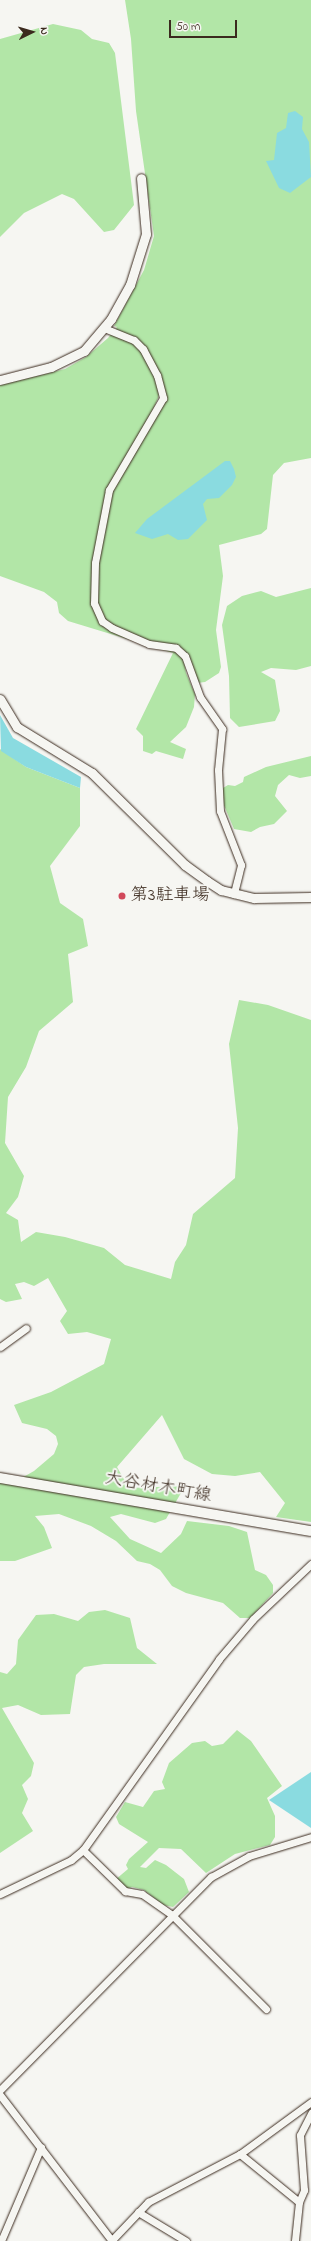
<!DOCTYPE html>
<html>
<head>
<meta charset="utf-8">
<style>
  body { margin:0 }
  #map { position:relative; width:311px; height:2241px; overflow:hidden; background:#f6f6f2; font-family:"Indie Flower","Klee One",sans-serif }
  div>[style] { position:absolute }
  .green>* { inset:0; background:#b2e6a7 }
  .water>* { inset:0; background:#8adbe0 }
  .roads { filter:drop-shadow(0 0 1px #3b2a1e) drop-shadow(0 0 1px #3b2a1e) }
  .minor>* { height:7px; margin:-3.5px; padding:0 3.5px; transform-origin:3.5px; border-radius:3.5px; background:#f6f6f2 }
  .tertiary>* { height:9px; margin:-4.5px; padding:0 4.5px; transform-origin:4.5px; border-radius:4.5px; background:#f6f6f2 }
  .secondary>* { height:10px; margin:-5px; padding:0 5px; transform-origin:5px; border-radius:5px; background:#f6f6f2 }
  .dots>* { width:11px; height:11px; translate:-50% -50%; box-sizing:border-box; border:2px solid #f6f6f2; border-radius:50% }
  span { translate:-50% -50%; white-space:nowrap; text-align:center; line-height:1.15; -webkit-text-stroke:4px #f6f6f2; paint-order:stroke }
  .poi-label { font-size:18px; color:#3b2a1e }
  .left { translate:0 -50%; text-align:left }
  .street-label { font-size:18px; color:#3b2a1e }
  .north { position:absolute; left:12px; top:12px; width:40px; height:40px; -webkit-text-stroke:3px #f6f6f2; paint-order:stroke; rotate:85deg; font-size:11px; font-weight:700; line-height:16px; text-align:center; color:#3b2a1e }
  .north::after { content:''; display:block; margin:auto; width:14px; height:18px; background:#3b2a1e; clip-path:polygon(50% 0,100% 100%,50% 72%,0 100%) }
  .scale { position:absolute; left:169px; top:20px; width:68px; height:18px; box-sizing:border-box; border:2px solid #3b2a1e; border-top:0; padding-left:5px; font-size:12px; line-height:14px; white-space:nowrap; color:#3b2a1e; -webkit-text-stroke:3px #f6f6f2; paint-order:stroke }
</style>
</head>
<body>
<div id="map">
  <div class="green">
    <i style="clip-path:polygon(evenodd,125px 0,311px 0,311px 458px,284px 463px,273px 475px,267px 529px,261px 534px,219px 545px,223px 576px,216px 630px,221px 667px,219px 673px,205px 682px,197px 683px,188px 656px,182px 649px,186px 673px,195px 694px,194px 707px,186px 727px,170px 742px,186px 749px,183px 759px,156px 751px,152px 754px,143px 751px,143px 736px,136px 729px,173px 653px,68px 621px,59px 613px,57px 602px,44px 592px,0 576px,0 385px,65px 369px,86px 357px,108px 338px,117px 327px,114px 326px,144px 270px,154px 236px,136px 111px,131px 39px,125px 0,162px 383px,166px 400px,136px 449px,158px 398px,162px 383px)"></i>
    <i style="clip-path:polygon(53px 24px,81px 30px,92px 39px,109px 43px,115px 53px,134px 205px,114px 230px,104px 232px,74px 199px,62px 194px,24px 213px,0 237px,0 39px)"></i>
    <i style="clip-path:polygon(311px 588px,311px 666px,296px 670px,271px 668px,261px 672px,275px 680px,280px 711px,275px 721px,239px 727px,230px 718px,229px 676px,222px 625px,227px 606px,242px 596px,261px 591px,276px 597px)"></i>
    <i style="clip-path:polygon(0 749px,26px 767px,80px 788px,80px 826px,50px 866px,60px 903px,83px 919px,88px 946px,68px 954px,73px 1002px,39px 1031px,26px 1067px,8px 1097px,5px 1143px,24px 1176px,18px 1197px,6px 1213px,18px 1220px,21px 1242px,36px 1232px,65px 1237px,104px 1248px,125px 1265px,171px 1279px,175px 1262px,186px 1245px,193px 1214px,235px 1178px,238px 1128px,229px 1044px,239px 1000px,268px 1005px,311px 1020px,311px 1522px,276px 1517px,285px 1503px,260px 1472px,235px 1476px,212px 1474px,184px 1459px,162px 1415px,117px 1467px,129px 1488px,185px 1486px,166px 1519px,155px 1523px,121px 1514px,110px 1517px,130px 1539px,161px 1553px,181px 1534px,187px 1521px,229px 1526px,247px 1532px,255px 1570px,266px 1575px,273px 1585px,273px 1593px,250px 1618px,240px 1618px,223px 1603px,186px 1593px,172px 1586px,160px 1570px,150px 1564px,137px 1561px,116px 1541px,91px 1526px,59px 1514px,35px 1516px,44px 1527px,52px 1548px,15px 1561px,0 1561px,0 1482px,11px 1484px,34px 1471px,54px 1454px,58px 1444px,56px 1436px,47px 1429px,22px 1423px,14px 1405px,51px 1392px,104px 1364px,111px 1339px,87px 1332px,68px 1334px,60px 1321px,67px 1311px,48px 1278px,34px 1286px,24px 1282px,15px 1284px,22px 1299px,6px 1302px,0 1299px)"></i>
    <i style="clip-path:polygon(311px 756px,311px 776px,300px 778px,289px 775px,278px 785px,275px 796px,287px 811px,274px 824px,260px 827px,251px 832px,234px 829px,223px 803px,223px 788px,228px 785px,235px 786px,243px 782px,244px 777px,266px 767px)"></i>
    <i style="clip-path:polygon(105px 1610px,130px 1618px,137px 1648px,157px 1664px,104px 1664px,84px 1667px,76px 1675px,70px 1714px,41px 1715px,18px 1705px,2px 1708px,34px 1763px,31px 1776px,22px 1785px,28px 1799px,22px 1813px,33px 1831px,0 1853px,0 1672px,7px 1674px,16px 1664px,18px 1640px,36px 1615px,54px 1614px,78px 1621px,89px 1612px)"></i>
    <i style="clip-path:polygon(237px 1730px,251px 1741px,282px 1786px,267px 1798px,275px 1816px,275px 1837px,270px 1845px,235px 1854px,206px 1873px,181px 1849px,159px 1848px,140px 1867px,146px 1868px,155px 1860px,166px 1865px,184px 1879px,189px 1892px,173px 1907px,163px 1905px,144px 1890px,132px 1887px,127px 1889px,115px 1880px,128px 1869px,126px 1865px,129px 1859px,148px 1842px,119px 1824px,116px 1817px,125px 1802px,143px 1807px,154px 1791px,165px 1789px,162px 1782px,169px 1763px,192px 1743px,205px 1741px,212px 1746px,223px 1744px)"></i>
  </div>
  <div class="water">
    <i style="clip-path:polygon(295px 111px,303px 117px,302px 129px,309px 142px,311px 177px,290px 193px,279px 188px,266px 161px,274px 160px,277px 133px,286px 128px,288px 113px)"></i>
    <i style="clip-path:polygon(225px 461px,230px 461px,234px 469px,236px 477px,232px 485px,219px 498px,207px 499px,203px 504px,207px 520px,188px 539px,178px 540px,168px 534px,152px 539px,135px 533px,147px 519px)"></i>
    <i style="clip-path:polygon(0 715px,13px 738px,81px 777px,80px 788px,26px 767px,1px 751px)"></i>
    <i style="clip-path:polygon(311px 1772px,311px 1828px,269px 1800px)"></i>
  </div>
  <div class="roads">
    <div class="minor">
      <i style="left:104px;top:328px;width:32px;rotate:22deg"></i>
      <i style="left:134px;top:340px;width:13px;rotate:45deg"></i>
      <i style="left:143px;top:349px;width:30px;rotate:62deg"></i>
      <i style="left:157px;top:375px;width:24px;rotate:75deg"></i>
      <i style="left:163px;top:398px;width:107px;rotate:120.4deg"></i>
      <i style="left:109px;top:490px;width:74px;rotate:100.9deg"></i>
      <i style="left:95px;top:563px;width:40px;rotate:91.4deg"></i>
      <i style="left:94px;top:603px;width:20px;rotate:66deg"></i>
      <i style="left:102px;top:621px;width:12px;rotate:35deg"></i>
      <i style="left:112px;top:628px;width:40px;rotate:23.4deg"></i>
      <i style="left:149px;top:644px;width:27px;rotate:8deg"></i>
      <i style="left:176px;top:648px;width:12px;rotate:42deg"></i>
      <i style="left:185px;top:656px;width:44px;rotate:69.9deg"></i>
      <i style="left:200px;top:697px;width:39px;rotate:55deg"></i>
      <i style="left:222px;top:729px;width:41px;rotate:95.6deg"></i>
      <i style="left:218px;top:770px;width:41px;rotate:87.2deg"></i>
      <i style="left:220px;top:811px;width:58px;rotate:68.7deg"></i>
      <i style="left:241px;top:865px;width:30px;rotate:104deg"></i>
      <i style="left:0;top:1347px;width:32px;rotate:-36deg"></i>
      <i style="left:83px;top:1850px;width:59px;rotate:44.3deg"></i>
      <i style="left:125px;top:1891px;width:17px;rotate:10deg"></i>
      <i style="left:142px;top:1894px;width:37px;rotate:35deg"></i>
      <i style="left:172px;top:1915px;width:133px;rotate:45deg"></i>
      <i style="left:0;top:1894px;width:79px;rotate:-25.6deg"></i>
      <i style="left:71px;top:1860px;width:16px;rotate:-40deg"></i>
      <i style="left:83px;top:1850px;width:234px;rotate:-54.5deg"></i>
      <i style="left:219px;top:1659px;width:52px;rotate:-49.6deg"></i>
      <i style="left:253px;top:1619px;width:80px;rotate:-43.5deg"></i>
      <i style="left:0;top:2090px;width:300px;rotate:-45.3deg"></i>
      <i style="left:211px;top:1877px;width:43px;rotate:-28.9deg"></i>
      <i style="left:249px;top:1856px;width:65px;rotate:-17deg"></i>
      <i style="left:0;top:2095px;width:184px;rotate:52.5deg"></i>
      <i style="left:240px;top:2154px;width:76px;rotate:39.1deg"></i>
      <i style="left:299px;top:2202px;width:39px;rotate:96deg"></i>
      <i style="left:299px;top:2202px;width:13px;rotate:-67deg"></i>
      <i style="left:304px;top:2190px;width:55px;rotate:-94.2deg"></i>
      <i style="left:300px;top:2135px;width:25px;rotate:-63deg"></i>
      <i style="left:138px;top:2212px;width:56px;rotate:31.1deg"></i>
      <i style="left:1px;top:2241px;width:102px;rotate:-66.9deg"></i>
      <i style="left:111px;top:2241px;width:54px;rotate:-46.5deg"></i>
      <i style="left:148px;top:2202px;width:104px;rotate:-27.6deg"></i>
      <i style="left:240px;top:2154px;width:88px;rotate:-36.2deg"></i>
    </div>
    <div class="tertiary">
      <i style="left:0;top:380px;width:53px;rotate:-14.3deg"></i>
      <i style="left:51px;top:367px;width:37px;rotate:-26deg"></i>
      <i style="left:84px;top:351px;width:42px;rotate:-49.8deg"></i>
      <i style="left:111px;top:319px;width:39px;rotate:-61deg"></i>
      <i style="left:130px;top:285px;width:53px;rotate:-72.6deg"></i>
      <i style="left:146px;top:234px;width:56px;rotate:-95.1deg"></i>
      <i style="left:0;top:699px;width:33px;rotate:59deg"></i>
      <i style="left:17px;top:727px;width:88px;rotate:31.5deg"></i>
      <i style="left:92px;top:773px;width:131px;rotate:44.7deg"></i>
      <i style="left:185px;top:865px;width:27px;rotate:36deg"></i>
      <i style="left:207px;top:881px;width:17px;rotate:33deg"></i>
      <i style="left:221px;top:890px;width:34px;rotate:14deg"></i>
      <i style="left:254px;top:898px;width:57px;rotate:-1deg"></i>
    </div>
    <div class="secondary">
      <i style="left:0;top:1478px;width:315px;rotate:9.7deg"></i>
    </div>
  </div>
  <div class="dots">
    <i style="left:122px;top:896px;background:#d1495b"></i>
  </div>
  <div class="poi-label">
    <span class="left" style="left:130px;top:896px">第3駐車場</span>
  </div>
  <div class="street-label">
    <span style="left:158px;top:1488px;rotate:10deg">大谷材木町線</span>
  </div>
  <div class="north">N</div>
  <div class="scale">50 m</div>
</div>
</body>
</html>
